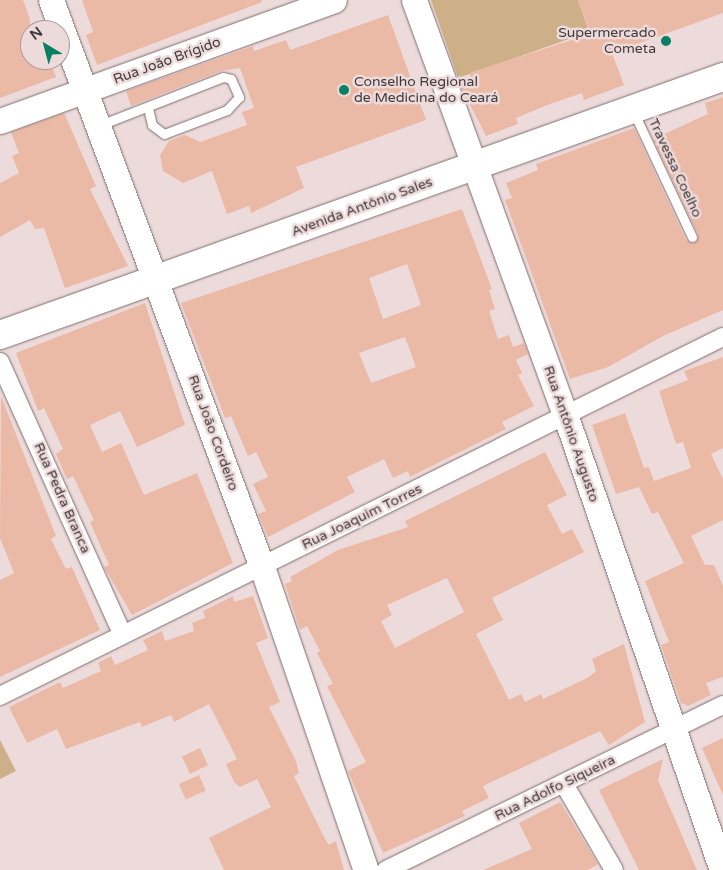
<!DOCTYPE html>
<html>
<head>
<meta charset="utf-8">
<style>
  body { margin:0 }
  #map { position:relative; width:723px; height:870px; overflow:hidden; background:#eddadb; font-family:"Varela Round",sans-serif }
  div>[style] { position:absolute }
  .green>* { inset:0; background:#cdb088 }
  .building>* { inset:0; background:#ebbaa6; transform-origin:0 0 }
  .roads { filter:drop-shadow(0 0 1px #7f6e6f) drop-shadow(0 0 1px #7f6e6f) }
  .lane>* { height:9px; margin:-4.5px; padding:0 4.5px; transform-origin:4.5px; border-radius:4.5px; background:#fff }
  .street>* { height:18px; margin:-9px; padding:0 9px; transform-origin:9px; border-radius:9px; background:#fff }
  .secondary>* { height:25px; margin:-12.5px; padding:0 12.5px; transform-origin:12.5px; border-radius:12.5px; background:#fff }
  .primary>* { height:28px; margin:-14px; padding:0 14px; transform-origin:14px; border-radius:14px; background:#fff }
  .dots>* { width:14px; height:14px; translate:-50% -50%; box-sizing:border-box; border:2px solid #eddadb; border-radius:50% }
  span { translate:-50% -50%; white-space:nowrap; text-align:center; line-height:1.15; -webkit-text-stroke:5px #eddadb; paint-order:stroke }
  .poi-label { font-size:14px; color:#423a3b }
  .right { translate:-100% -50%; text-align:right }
  .left { translate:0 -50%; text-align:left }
  .street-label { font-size:14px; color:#423a3b }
  .north { position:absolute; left:20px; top:20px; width:50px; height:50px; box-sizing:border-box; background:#eddadb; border:1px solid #a99a9b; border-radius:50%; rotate:323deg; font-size:14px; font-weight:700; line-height:20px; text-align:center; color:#423a3b }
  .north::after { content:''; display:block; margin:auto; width:18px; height:22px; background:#078161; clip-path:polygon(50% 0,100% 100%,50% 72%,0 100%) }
</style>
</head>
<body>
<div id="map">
  <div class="green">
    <i style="clip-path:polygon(431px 0,578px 0,589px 32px,458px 78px)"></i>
    <i style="clip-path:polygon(0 740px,16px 771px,0 779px)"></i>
  </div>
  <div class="building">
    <i style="clip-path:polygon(0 0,23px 0,30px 19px,30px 60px,50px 60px,56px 77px,0 98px)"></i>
    <i style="clip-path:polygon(82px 0,261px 0,262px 2px,97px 65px,86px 35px,93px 32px)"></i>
    <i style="clip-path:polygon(578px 0,723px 0,723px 13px,612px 53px,624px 85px,584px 100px,582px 93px,550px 104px,516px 118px,518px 124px,486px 136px,461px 87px,472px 81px,469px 73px,590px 34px)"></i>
    <i style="clip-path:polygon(388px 15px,426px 120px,296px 167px,304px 188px,251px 213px,249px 206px,227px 214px,212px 171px,183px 183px,163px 171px,160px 155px,169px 141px,185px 135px,200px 142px,247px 125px,242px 112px,254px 108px,240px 68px,221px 71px,131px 106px,126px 91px,253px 46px,254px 51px,286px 40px,290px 50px)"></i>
    <i style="clip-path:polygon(723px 97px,723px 310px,663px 336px,608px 367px,570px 379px,505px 200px,512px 198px,506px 183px,538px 170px,536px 164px,634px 128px,686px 240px,694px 243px,698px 234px,653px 139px,708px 114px,705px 103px)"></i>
    <i style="clip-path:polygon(64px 113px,96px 186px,90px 189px,128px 266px,65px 288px,44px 228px,35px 229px,30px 220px,0 237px,0 183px,19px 173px,12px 156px,19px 153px,11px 132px)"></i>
    <i style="clip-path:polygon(evenodd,462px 209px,492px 289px,489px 290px,495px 309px,489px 311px,498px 339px,509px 335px,513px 347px,524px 343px,528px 354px,516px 360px,522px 373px,518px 375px,534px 406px,502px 422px,506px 429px,410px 477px,408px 471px,393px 478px,384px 459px,347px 477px,355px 492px,268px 537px,258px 514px,266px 511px,253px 484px,268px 477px,256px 452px,248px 456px,231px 416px,225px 418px,181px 303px,462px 209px,407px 264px,421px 305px,383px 319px,369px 278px,407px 264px,462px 209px,405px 337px,416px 367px,371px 383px,359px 353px,405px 337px)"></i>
    <i style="clip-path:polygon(145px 303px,185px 425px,137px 447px,120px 411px,90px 425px,102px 452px,121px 443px,144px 495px,197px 473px,233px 563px,132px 615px,104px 567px,109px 565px,90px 522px,94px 520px,73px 476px,67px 479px,56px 454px,63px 449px,44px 408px,38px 411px,16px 353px)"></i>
    <i style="clip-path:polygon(723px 357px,723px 448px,711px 454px,723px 479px,723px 520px,691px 536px,705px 565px,714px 565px,723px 586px,723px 677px,706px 683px,711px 695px,688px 706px,681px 703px,661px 645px,669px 642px,645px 581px,684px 563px,658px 512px,652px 514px,639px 487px,616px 494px,592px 425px,625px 413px,644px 468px,649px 467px,654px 481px,691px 468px,683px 442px,676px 444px,659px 391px,688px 380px,684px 371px)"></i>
    <i style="clip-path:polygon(1px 396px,56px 536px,51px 539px,66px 569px,72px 567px,100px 630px,0 677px,0 580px,14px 573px,0 538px)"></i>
    <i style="clip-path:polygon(evenodd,545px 452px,567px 495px,547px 505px,562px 534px,572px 529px,584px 552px,492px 598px,503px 620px,476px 634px,509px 700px,521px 694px,525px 702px,541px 694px,543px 699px,589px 677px,596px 671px,592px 659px,624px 644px,645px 722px,609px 745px,600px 731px,483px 786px,489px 798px,462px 811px,465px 816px,383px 853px,348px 771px,366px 762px,327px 686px,333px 684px,317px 653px,320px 651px,307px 626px,300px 630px,285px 584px,292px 581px,290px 577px,338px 550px,408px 527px,405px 521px,545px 452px,447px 578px,464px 612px,395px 648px,381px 621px,392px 615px,387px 605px,447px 578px)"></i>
    <i style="clip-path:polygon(233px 596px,234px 602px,253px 596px,268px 638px,256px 643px,280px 702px,269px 707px,296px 761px,299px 773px,294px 776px,325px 839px,329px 845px,336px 841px,344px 870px,224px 870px,209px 838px,271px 807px,257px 779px,240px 787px,234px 782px,226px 764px,237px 759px,209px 704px,174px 722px,171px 715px,142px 727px,140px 722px,66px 749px,57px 729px,27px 743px,9px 707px,60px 682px,63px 688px,101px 671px,98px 663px,111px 656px,115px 665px,148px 650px,143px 640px,162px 631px,165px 641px,194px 631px,192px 623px,205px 618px,203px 611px)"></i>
    <i style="clip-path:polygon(723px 738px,723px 795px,702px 748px)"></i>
    <i style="left:200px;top:748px;width:19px;height:20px;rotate:65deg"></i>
    <i style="clip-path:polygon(663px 759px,658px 780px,697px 870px,639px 870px,599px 790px)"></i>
    <i style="left:199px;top:775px;width:17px;height:22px;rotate:66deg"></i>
    <i style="clip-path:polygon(560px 802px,598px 864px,588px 870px,483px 870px,532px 849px,519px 823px)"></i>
  </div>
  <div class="roads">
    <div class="lane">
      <i style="left:634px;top:113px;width:137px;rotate:64.9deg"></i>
      <i style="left:100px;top:125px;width:132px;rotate:-21.3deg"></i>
      <i style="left:223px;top:77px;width:8px;rotate:14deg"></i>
      <i style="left:231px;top:79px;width:20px;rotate:66deg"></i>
      <i style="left:239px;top:97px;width:18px;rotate:133deg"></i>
      <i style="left:227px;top:110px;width:67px;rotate:159.1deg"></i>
      <i style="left:164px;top:134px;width:15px;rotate:-143deg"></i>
      <i style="left:152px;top:125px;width:18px;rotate:-103deg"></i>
    </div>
    <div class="street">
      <i style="left:0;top:362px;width:298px;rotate:65.8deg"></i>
      <i style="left:0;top:696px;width:807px;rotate:-26.41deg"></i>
      <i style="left:564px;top:784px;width:99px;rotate:59.8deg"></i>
      <i style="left:386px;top:870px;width:375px;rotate:-26.1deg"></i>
    </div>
    <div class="secondary">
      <i style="left:51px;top:0;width:605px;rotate:69.59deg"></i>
      <i style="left:262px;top:567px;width:320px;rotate:71.1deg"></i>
      <i style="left:414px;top:0;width:444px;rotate:70deg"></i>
      <i style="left:566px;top:417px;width:479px;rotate:71deg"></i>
      <i style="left:0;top:121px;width:355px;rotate:-19.9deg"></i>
    </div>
    <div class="primary">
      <i style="left:0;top:335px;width:768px;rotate:-19.64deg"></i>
    </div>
  </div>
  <div class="dots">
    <i style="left:666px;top:41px;background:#078161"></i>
    <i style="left:344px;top:90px;background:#078161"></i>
  </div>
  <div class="poi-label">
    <span class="right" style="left:656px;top:41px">Supermercado<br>Cometa</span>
    <span class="left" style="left:354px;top:90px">Conselho Regional<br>de Medicina do Ceará</span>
  </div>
  <div class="street-label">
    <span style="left:167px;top:61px;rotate:-20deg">Rua João Brígido</span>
    <span style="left:675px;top:168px;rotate:65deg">Travessa Coelho</span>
    <span style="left:362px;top:207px;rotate:-20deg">Avenida Antônio Sales</span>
    <span style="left:213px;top:433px;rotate:70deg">Rua João Cordeiro</span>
    <span style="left:571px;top:434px;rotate:71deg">Rua Antônio Augusto</span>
    <span style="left:62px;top:498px;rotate:66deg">Rua Pedra Branca</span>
    <span style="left:362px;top:517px;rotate:-26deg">Rua Joaquim Torres</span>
    <span style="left:555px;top:788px;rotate:-26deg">Rua Adolfo Siqueira</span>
  </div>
  <div class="north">N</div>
</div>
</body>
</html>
